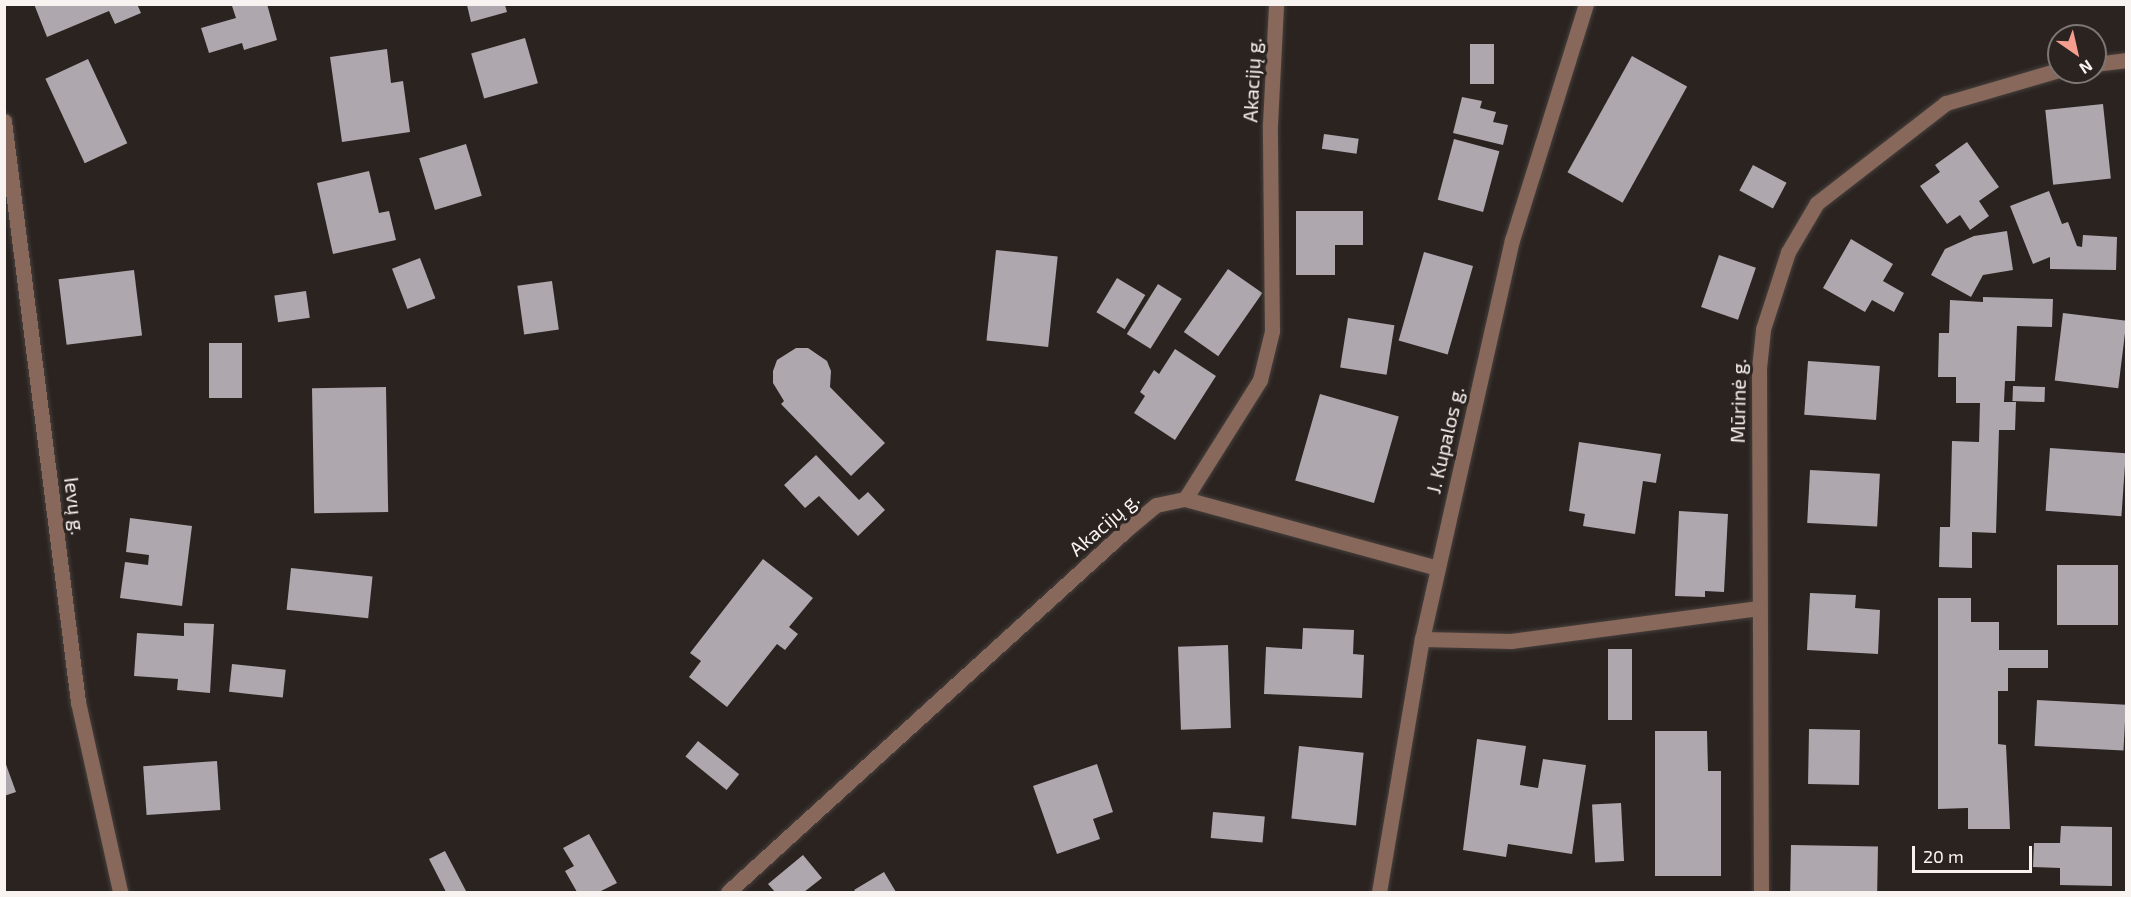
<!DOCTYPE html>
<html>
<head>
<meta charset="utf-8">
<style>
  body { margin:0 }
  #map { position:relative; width:2131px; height:897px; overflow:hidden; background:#2a2320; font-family:"Exo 2",sans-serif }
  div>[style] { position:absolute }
  .building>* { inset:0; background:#aea7ae; transform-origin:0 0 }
  .roads { filter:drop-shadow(0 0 2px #47403d) drop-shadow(0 0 2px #47403d) }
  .lane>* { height:15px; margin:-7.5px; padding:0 7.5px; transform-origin:7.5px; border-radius:7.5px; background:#87685a }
  .street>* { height:15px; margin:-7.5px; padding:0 7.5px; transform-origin:7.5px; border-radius:7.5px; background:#87685a }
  span { translate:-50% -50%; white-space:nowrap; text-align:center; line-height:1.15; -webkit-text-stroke:6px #2a2320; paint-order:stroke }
  .street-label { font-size:20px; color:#f8f3f1 }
  .frame { position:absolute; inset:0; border:6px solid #f8f3f1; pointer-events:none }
  .north { position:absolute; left:2047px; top:24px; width:60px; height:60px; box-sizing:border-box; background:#2a2320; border:2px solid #7c7674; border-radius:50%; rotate:146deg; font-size:16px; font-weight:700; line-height:24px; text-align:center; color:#f8f3f1 }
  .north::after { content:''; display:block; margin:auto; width:21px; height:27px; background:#f59d8e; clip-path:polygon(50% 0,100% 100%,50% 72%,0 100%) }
  .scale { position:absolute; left:1912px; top:846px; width:120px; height:27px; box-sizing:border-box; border:3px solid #f8f3f1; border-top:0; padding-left:8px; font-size:18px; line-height:21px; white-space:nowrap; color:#f8f3f1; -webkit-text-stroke:4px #2a2320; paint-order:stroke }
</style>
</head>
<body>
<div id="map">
  <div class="building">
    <i style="clip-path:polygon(34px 4px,137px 4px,141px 13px,115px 24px,109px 11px,47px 37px)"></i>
    <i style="clip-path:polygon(267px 4px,277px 40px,244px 50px,242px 43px,209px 53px,201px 28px,236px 18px,232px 6px)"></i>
    <i style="clip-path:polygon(467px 5px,505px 5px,507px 12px,471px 22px)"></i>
    <i style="left:525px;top:38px;width:47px;height:56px;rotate:74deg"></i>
    <i style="left:1470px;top:44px;width:24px;height:40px"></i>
    <i style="clip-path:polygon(387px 49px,391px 83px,403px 81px,410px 132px,342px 142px,330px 57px)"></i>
    <i style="left:1632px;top:56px;width:63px;height:133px;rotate:29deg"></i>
    <i style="left:88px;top:59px;width:93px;height:47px;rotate:65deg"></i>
    <i style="clip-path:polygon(1462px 97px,1482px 101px,1480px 108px,1496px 112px,1493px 122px,1508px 125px,1503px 145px,1453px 133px)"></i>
    <i style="left:2103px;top:104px;width:75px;height:58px;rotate:84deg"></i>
    <i style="left:1324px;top:134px;width:35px;height:15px;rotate:8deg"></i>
    <i style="left:1454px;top:139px;width:47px;height:63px;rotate:15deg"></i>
    <i style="clip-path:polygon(1967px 142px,1999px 187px,1979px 201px,1989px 216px,1970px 230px,1960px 215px,1947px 224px,1920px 186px,1940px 172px,1935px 165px)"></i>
    <i style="left:466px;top:144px;width:54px;height:49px;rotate:73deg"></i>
    <i style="left:1753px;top:165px;width:38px;height:29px;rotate:28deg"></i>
    <i style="clip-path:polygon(369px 171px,379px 213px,389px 211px,396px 240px,333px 254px,317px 183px)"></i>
    <i style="clip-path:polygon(2049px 191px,2062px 224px,2068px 222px,2077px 246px,2082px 247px,2083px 235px,2117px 237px,2116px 270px,2050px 269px,2050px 257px,2033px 264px,2010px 206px)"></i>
    <i style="clip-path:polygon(1296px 211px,1363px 211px,1363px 245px,1335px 245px,1335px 275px,1296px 275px)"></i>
    <i style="clip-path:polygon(2007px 231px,2013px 270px,1983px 275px,1971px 297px,1931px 275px,1945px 249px,1974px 236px)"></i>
    <i style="clip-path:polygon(1851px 239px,1893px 264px,1883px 281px,1904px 293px,1894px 312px,1872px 300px,1865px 312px,1823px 288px)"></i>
    <i style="left:996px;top:250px;width:62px;height:91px;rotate:6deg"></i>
    <i style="left:1424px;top:252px;width:51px;height:92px;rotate:16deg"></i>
    <i style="left:1719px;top:255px;width:39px;height:55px;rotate:19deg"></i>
    <i style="left:420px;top:258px;width:43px;height:30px;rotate:69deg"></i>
    <i style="left:1228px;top:269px;width:42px;height:77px;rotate:35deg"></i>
    <i style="left:134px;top:270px;width:66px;height:76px;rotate:83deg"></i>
    <i style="left:1117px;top:278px;width:33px;height:40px;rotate:31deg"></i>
    <i style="left:552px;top:281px;width:49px;height:35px;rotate:82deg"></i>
    <i style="left:1158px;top:284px;width:28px;height:59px;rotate:32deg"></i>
    <i style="left:306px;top:291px;width:27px;height:32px;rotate:82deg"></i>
    <i style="clip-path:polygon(1983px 297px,2053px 299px,2052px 327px,2017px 326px,2015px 381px,2005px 381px,2004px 402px,2016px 402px,2015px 430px,1999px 430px,1996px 533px,1972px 532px,1972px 568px,1939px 567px,1940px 527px,1950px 527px,1952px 441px,1979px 442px,1980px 403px,1956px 403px,1956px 377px,1938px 377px,1939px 333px,1949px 333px,1950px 300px,1983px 302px)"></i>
    <i style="left:2063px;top:313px;width:64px;height:68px;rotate:7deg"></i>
    <i style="left:1348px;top:318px;width:47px;height:50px;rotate:9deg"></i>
    <i style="left:209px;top:343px;width:33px;height:55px"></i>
    <i style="clip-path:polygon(796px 348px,808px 348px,827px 361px,831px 371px,830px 387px,885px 443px,851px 476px,781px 404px,784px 401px,773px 383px,773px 371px,777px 360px)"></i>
    <i style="clip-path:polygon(1175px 349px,1216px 376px,1175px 440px,1134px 413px,1145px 396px,1140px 392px,1154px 370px,1159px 374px)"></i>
    <i style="left:1808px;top:361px;width:72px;height:54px;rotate:4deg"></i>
    <i style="left:2013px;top:386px;width:32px;height:15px;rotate:2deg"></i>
    <i style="left:386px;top:387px;width:125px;height:74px;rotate:89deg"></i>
    <i style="left:1320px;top:394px;width:82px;height:90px;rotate:16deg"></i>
    <i style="clip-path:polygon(1579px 442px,1661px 454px,1656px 483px,1643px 481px,1635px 534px,1583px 526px,1585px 514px,1569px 511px)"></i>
    <i style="left:2050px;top:448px;width:76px;height:63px;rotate:4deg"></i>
    <i style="clip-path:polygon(816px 455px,859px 500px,868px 492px,885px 510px,858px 536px,819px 496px,805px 508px,784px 485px)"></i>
    <i style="left:1810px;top:470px;width:70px;height:53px;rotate:3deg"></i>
    <i style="clip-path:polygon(1679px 511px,1728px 514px,1724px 592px,1705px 591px,1705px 597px,1675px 596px)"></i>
    <i style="clip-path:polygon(130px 518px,192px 526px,182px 606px,120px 598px,125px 562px,148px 565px,149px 555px,126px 552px)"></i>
    <i style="clip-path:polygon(763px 559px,813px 598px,789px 627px,798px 634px,785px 650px,777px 644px,727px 707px,689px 677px,701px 661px,690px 653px)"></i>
    <i style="left:2057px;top:565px;width:61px;height:60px"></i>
    <i style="left:291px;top:568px;width:82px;height:42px;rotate:6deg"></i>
    <i style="clip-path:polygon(1810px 593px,1856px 595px,1855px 608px,1880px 610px,1878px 654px,1807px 650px)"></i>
    <i style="clip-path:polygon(1938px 598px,1971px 598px,1971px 622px,1999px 622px,1999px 650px,2048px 650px,2048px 668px,2008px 668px,2008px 691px,1998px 691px,1998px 744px,2006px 745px,2010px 829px,1968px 829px,1968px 808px,1938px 809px)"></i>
    <i style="clip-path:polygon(184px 623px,214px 624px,210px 693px,177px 690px,178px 679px,134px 676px,137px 633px,184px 636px)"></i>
    <i style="clip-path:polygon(1303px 628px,1354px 630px,1353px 654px,1364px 655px,1362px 698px,1264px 694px,1266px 647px,1302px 649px)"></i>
    <i style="left:1228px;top:645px;width:83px;height:50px;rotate:88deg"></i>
    <i style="left:1608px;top:649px;width:24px;height:71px"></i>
    <i style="left:232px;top:664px;width:54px;height:28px;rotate:6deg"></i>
    <i style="left:2037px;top:700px;width:89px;height:46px;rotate:3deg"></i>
    <i style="left:1809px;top:729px;width:51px;height:55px;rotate:1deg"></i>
    <i style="clip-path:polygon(1655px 731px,1707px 731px,1708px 771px,1721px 771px,1721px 876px,1655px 876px)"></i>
    <i style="clip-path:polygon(1477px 739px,1526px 746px,1520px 785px,1538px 788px,1543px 759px,1586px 765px,1572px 854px,1508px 844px,1506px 857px,1463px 850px)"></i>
    <i style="left:698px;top:741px;width:53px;height:20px;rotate:39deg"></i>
    <i style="left:1299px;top:746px;width:65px;height:73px;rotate:6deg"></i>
    <i style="clip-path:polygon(4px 759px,16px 792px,4px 796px)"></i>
    <i style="left:217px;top:761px;width:49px;height:74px;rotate:86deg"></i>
    <i style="clip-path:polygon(1097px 764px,1113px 812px,1093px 819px,1100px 839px,1057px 854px,1033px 786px)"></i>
    <i style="left:1621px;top:803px;width:58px;height:29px;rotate:87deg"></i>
    <i style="left:1213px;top:812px;width:52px;height:26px;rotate:5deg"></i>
    <i style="clip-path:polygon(2061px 826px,2112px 827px,2112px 886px,2060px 885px,2060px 868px,2033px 867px,2034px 843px,2060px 843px)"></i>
    <i style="clip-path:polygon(589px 834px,617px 883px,599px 892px,577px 892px,565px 871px,574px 866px,563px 848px)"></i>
    <i style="left:1791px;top:845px;width:87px;height:47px;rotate:1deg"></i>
    <i style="clip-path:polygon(445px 851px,466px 891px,462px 892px,446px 892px,429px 859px)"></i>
    <i style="clip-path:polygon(803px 855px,822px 878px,804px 892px,775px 892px,768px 884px)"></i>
    <i style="clip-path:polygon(884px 872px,896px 892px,856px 892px,854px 890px)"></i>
  </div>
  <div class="roads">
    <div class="lane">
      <i style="left:1422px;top:639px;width:89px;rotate:1.3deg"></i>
      <i style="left:1511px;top:641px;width:248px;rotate:-7.6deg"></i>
    </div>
    <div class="street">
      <i style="left:2095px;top:64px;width:31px;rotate:-7deg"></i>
      <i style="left:4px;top:121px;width:586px;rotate:82.74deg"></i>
      <i style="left:78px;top:702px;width:195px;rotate:77.5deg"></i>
      <i style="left:1185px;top:499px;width:261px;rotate:15.3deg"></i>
      <i style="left:728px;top:892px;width:538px;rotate:-42.29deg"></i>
      <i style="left:1126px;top:530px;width:39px;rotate:-40deg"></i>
      <i style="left:1156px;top:505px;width:30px;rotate:-12deg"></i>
      <i style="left:1185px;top:499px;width:141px;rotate:-57.8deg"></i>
      <i style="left:1260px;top:380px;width:50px;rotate:-76.2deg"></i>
      <i style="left:1272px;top:331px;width:207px;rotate:-90.6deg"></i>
      <i style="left:1270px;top:124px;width:120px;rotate:-87.1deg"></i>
      <i style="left:1379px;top:892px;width:257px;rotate:-80.4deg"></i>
      <i style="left:1422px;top:639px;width:409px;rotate:-77.3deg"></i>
      <i style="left:1512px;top:240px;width:247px;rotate:-72.6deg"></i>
      <i style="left:1761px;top:892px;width:524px;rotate:-90.22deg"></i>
      <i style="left:1759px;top:368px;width:39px;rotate:-84deg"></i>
      <i style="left:1763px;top:329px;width:81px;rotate:-72deg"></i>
      <i style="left:1788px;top:252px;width:57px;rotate:-59.4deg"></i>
      <i style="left:1817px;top:203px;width:163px;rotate:-37.8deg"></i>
      <i style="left:1946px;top:103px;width:118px;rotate:-16.3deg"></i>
    </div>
  </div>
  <div class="street-label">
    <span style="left:1252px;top:80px;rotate:-87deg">Akacijų g.</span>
    <span style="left:1738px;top:401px;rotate:-89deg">Mūrinė g.</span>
    <span style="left:1445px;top:440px;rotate:-77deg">J. Kupalos g.</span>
    <span style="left:75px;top:506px;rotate:83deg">Ievų g.</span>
    <span style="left:1104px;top:524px;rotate:-41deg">Akacijų g.</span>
  </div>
  <div class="frame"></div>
  <div class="north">N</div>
  <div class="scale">20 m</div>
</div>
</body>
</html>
